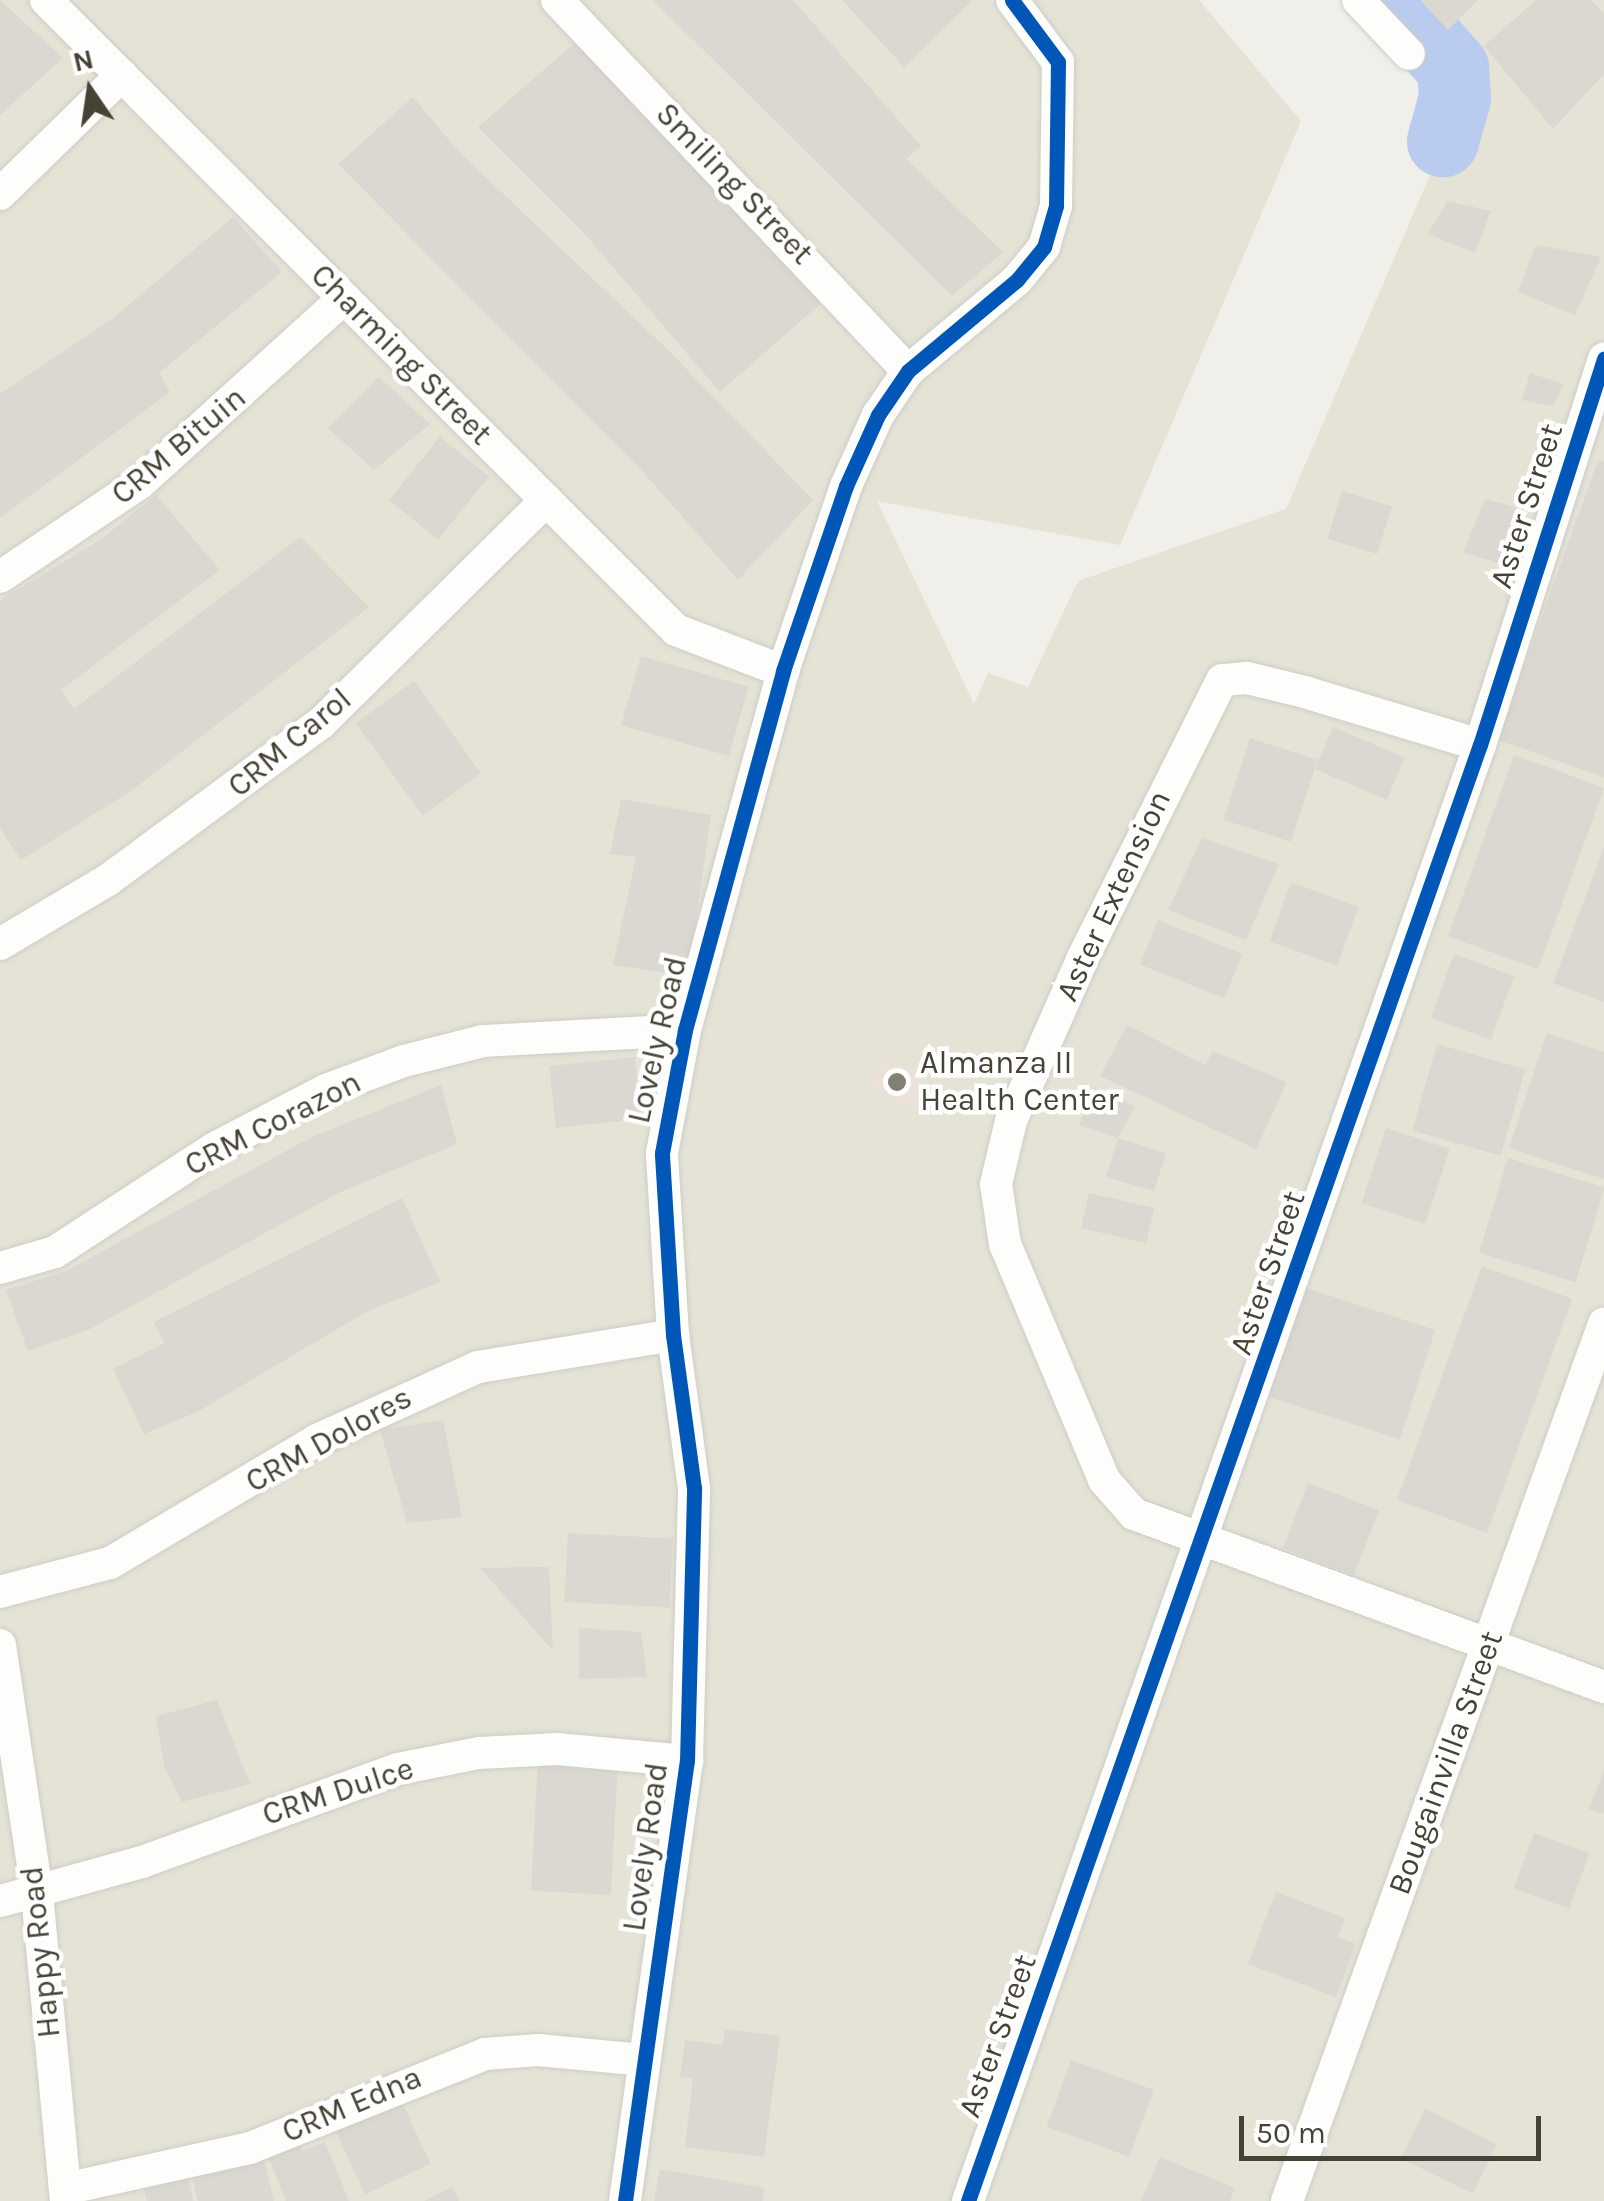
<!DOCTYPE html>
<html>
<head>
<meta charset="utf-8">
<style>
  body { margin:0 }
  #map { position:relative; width:1604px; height:2201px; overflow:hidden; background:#f0efe9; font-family:Karla,sans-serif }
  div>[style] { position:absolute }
  .residential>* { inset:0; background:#e4e3d6 }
  .medical>* { inset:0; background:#ebe1d9; transform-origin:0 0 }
  .river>* { height:72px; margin:-36px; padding:0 36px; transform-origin:36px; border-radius:36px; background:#b9ccef }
  .building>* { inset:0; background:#dad8d1; transform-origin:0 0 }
  .roads { filter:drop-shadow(0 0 2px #cecdc6) drop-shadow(0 0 2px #cecdc6) }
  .minor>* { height:32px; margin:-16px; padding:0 16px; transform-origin:16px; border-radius:16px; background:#fdfdfc }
  .cycleway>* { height:15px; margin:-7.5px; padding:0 7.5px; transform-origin:7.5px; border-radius:7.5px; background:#0057b8 }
  .dots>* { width:28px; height:28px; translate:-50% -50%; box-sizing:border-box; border:5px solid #fff; border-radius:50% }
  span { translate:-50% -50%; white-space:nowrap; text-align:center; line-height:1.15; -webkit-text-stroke:9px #fff; paint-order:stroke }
  .street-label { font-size:32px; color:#464335 }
  .poi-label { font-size:32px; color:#464335 }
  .left { translate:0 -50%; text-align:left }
  .north { position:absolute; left:40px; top:40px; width:100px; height:100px; -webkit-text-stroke:8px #fff; paint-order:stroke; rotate:347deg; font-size:28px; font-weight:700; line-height:40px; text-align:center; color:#464335 }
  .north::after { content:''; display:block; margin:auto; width:35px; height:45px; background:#464335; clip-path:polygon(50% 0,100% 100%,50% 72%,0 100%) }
  .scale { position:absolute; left:1239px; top:2116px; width:302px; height:45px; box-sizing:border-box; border:5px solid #464335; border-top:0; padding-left:12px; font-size:30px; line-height:35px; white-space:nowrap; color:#464335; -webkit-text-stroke:8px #fff; paint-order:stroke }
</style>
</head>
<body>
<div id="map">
  <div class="residential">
    <i style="clip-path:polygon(0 0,1199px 0,1301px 121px,1120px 545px,877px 501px,974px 704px,988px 673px,1028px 687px,1078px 581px,1286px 509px,1478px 64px,1414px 0,1604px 0,1604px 2201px,0 2201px)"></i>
  </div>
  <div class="medical">
    <i style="left:882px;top:1057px;width:48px;height:35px;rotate:23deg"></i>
  </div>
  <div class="river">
    <i style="left:1393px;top:0;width:91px;rotate:48.6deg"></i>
    <i style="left:1453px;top:68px;width:30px;rotate:86deg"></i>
    <i style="left:1455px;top:98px;width:45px;rotate:105.6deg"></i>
  </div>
  <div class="building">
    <i style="clip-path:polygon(0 0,63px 58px,0 115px)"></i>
    <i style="clip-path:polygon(653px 0,793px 0,921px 146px,906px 159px,1003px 252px,952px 296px)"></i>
    <i style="clip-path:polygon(842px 0,973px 0,904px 67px)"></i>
    <i style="clip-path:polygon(1420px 0,1478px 0,1448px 30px)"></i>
    <i style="clip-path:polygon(1536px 0,1591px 0,1604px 14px,1604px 74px,1553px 129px,1484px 46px)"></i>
    <i style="clip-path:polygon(577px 41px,827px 298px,720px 392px,583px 232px,478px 127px)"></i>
    <i style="clip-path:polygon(413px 97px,459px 152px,668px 350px,813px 500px,738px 580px,643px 472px,338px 164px)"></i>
    <i style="clip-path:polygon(1447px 201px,1491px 211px,1475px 253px,1428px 234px)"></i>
    <i style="clip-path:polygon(233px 217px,282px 272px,159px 373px,170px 392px,0 518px,0 394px,113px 318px)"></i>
    <i style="clip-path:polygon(1536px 245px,1601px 257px,1575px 315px,1518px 292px)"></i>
    <i style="clip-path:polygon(1530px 373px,1564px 384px,1553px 406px,1522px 400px)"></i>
    <i style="clip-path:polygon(379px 377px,430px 424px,374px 470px,328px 428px)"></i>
    <i style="left:440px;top:437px;width:63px;height:81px;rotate:39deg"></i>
    <i style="clip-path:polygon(1598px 460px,1604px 462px,1604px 777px,1498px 740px)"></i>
    <i style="left:1342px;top:491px;width:52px;height:50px;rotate:17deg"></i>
    <i style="clip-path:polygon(156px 495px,220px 570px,61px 690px,74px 709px,300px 537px,369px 607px,131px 791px,21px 860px,0 828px,0 600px,100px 540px)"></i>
    <i style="clip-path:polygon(1485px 499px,1518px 508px,1500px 563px,1463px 553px)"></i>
    <i style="left:641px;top:656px;width:112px;height:72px;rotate:16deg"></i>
    <i style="left:414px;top:681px;width:114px;height:72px;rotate:54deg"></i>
    <i style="left:1333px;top:727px;width:78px;height:46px;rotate:23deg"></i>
    <i style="left:1250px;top:738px;width:71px;height:86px;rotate:18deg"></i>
    <i style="left:1514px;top:755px;width:96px;height:193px;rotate:20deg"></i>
    <i style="clip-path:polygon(621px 799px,711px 815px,688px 976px,613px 965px,636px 857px,610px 854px)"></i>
    <i style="clip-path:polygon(1202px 838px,1279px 864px,1246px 940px,1168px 910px)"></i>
    <i style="clip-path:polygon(1604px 847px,1604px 1002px,1553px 983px)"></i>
    <i style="left:1291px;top:882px;width:72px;height:63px;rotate:20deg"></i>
    <i style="left:1158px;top:920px;width:91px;height:48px;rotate:22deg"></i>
    <i style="left:1454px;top:954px;width:64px;height:68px;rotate:20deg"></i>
    <i style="clip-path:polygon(1127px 1025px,1205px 1065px,1213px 1051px,1287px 1082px,1256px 1149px,1100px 1076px)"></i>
    <i style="clip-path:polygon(1547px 1033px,1604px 1052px,1604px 1179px,1509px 1148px)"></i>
    <i style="left:1437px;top:1044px;width:92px;height:90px;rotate:16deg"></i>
    <i style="left:635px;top:1057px;width:62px;height:86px;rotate:84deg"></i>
    <i style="clip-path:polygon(441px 1085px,457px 1144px,338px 1193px,90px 1329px,28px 1351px,6px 1290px,66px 1271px,312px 1137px)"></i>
    <i style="clip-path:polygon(1095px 1088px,1135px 1106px,1118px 1138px,1166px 1153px,1154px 1191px,1106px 1177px,1118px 1138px,1079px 1125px)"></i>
    <i style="left:1386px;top:1128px;width:67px;height:79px;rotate:18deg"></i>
    <i style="left:1508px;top:1158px;width:101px;height:99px;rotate:17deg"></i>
    <i style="left:1089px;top:1193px;width:67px;height:36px;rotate:13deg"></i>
    <i style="clip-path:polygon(402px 1198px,440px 1282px,368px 1311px,197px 1412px,144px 1434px,113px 1369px,164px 1343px,154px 1322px)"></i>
    <i style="left:1482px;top:1266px;width:96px;height:249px;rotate:20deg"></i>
    <i style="left:1303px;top:1287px;width:139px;height:115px;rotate:18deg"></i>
    <i style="clip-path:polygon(443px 1420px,462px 1517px,407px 1523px,380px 1430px)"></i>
    <i style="left:1308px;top:1483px;width:76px;height:70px;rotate:21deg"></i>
    <i style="left:568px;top:1533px;width:105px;height:69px;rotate:3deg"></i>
    <i style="clip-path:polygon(549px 1567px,553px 1651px,480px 1568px)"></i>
    <i style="clip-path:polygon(579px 1628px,641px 1632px,647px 1677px,579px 1679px)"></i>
    <i style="clip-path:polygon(217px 1700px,250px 1784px,182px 1802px,164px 1766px,156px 1716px)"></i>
    <i style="left:538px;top:1758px;width:80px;height:133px;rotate:3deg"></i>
    <i style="clip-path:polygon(1604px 1770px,1604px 1814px,1589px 1809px)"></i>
    <i style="left:1534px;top:1833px;width:59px;height:59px;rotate:20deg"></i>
    <i style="clip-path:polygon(1276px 1892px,1345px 1918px,1338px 1937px,1356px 1944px,1336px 1997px,1248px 1964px)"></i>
    <i style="clip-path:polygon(725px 2029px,780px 2036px,764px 2157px,685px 2147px,693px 2078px,680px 2077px,685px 2040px,723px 2045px)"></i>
    <i style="left:1071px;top:2060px;width:88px;height:71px;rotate:20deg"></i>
    <i style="left:398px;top:2094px;width:77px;height:72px;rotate:65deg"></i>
    <i style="left:1425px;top:2109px;width:80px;height:55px;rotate:26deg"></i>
    <i style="clip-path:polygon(296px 2137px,302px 2151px,325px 2142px,349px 2201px,286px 2201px,265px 2149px)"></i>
    <i style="clip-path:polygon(263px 2157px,274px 2201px,198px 2201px,191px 2174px)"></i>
    <i style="clip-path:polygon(1160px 2157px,1235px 2188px,1230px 2201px,1141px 2201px)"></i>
    <i style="clip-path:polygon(660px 2169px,765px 2188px,762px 2201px,654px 2201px)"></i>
    <i style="clip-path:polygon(187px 2175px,193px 2201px,147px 2201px,143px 2184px)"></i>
    <i style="clip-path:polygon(452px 2187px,459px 2201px,424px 2201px)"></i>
  </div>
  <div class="roads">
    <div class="minor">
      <i style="left:46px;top:0;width:891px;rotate:45deg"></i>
      <i style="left:676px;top:630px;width:115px;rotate:21deg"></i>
      <i style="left:557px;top:0;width:511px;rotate:46.59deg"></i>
      <i style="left:1358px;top:0;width:74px;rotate:46.6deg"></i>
      <i style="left:0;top:194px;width:170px;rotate:-44.3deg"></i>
      <i style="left:0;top:577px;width:169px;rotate:-33.9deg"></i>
      <i style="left:140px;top:483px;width:275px;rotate:-42.2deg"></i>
      <i style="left:1480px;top:745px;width:183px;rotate:-163.2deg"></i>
      <i style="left:1305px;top:692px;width:60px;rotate:-166.4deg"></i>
      <i style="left:1247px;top:678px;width:25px;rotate:175deg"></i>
      <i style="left:1222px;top:680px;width:313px;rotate:116.6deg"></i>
      <i style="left:1082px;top:960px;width:176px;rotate:113.8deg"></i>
      <i style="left:1011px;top:1121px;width:65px;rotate:103.4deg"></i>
      <i style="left:996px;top:1184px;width:61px;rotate:81.5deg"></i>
      <i style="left:1005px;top:1244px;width:256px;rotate:67.2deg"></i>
      <i style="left:1104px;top:1480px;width:45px;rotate:48.6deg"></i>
      <i style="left:1134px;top:1514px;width:501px;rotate:20.21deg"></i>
      <i style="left:0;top:944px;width:126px;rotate:-30.7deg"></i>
      <i style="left:108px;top:880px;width:265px;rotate:-36.4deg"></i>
      <i style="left:321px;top:723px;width:317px;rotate:-44.7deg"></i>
      <i style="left:0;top:1268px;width:57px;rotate:-16.2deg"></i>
      <i style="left:55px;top:1252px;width:189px;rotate:-33.1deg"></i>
      <i style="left:213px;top:1149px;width:127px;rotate:-27.6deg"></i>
      <i style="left:326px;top:1090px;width:83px;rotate:-20.4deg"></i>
      <i style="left:404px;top:1061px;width:81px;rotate:-14.2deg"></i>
      <i style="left:483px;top:1041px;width:202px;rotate:-3.1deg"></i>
      <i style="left:0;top:1592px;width:114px;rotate:-14.8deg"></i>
      <i style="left:110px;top:1563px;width:241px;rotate:-30.7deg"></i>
      <i style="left:317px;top:1440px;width:177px;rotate:-24.4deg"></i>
      <i style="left:478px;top:1367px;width:198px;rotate:-9.3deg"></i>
      <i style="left:0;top:1645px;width:252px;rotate:81.5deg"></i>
      <i style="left:37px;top:1894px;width:308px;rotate:84.6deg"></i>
      <i style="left:0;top:1901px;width:147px;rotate:-15.4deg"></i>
      <i style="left:142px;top:1862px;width:272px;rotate:-20deg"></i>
      <i style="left:398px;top:1769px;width:83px;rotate:-11.2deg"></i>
      <i style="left:479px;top:1753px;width:78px;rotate:-2.9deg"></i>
      <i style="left:557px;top:1749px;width:131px;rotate:5.3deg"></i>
      <i style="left:65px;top:2189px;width:189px;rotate:-12.5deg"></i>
      <i style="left:250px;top:2148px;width:253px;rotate:-21.8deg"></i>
      <i style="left:485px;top:2054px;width:53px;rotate:-4.3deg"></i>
      <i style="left:538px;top:2050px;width:105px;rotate:5.4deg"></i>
      <i style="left:625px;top:2201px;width:444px;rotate:-82deg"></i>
      <i style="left:687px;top:1761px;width:273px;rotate:-88.5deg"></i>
      <i style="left:694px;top:1488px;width:154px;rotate:-97.8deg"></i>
      <i style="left:673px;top:1335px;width:182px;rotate:-93.5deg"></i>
      <i style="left:662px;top:1153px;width:125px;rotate:-79.4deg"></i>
      <i style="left:685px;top:1030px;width:372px;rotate:-74.7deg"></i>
      <i style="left:783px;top:671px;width:195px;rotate:-71.2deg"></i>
      <i style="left:846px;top:486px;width:78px;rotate:-65.7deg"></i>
      <i style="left:878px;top:415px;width:53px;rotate:-55.7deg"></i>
      <i style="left:908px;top:371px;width:142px;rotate:-39.9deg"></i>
      <i style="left:1017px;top:280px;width:43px;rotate:-50.7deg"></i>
      <i style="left:1044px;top:247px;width:43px;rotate:-73.7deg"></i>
      <i style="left:1056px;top:206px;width:144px;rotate:-89.2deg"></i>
      <i style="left:1058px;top:62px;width:77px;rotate:-126.6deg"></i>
      <i style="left:968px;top:2201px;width:1543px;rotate:-70.63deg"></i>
      <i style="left:1480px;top:745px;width:406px;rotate:-72.2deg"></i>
      <i style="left:1287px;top:2201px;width:933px;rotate:-70.13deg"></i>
    </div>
  </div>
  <div class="cycleway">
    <i style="left:625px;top:2201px;width:444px;rotate:-82deg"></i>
    <i style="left:687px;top:1761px;width:273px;rotate:-88.5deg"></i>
    <i style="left:694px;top:1488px;width:154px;rotate:-97.8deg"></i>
    <i style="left:673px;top:1335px;width:182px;rotate:-93.5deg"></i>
    <i style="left:662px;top:1153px;width:125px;rotate:-79.4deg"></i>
    <i style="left:685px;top:1030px;width:372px;rotate:-74.7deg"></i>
    <i style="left:783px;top:671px;width:195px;rotate:-71.2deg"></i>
    <i style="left:846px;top:486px;width:78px;rotate:-65.7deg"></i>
    <i style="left:878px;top:415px;width:53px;rotate:-55.7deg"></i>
    <i style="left:908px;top:371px;width:142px;rotate:-39.9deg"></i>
    <i style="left:1017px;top:280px;width:43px;rotate:-50.7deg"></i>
    <i style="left:1044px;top:247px;width:43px;rotate:-73.7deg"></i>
    <i style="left:1056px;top:206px;width:144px;rotate:-89.2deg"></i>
    <i style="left:1058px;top:62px;width:77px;rotate:-126.6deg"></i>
    <i style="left:968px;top:2201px;width:1543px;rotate:-70.63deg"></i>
    <i style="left:1480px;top:745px;width:406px;rotate:-72.2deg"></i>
  </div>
  <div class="dots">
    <i style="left:897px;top:1082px;background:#827f74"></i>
  </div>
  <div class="street-label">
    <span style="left:734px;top:184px;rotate:46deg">Smiling Street</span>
    <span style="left:401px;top:355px;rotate:45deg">Charming Street</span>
    <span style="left:179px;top:446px;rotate:-40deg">CRM Bituin</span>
    <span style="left:1527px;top:506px;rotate:-72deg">Aster Street</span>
    <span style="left:290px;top:743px;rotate:-40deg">CRM Carol</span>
    <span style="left:1114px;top:896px;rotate:-65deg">Aster Extension</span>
    <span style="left:658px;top:1040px;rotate:-77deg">Lovely Road</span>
    <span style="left:273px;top:1124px;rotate:-27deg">CRM Corazon</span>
    <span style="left:1268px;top:1273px;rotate:-71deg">Aster Street</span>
    <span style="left:329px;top:1440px;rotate:-29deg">CRM Dolores</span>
    <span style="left:1446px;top:1763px;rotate:-70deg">Bougainvilla Street</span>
    <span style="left:338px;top:1792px;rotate:-18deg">CRM Dulce</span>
    <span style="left:646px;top:1847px;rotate:-82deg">Lovely Road</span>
    <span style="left:41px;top:1952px;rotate:-96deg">Happy Road</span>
    <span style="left:998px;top:2036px;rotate:-70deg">Aster Street</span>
    <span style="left:352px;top:2105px;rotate:-23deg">CRM Edna</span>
  </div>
  <div class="poi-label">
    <span class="left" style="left:920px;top:1082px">Almanza II<br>Health Center</span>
  </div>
  <div class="north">N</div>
  <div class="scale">50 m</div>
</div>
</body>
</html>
